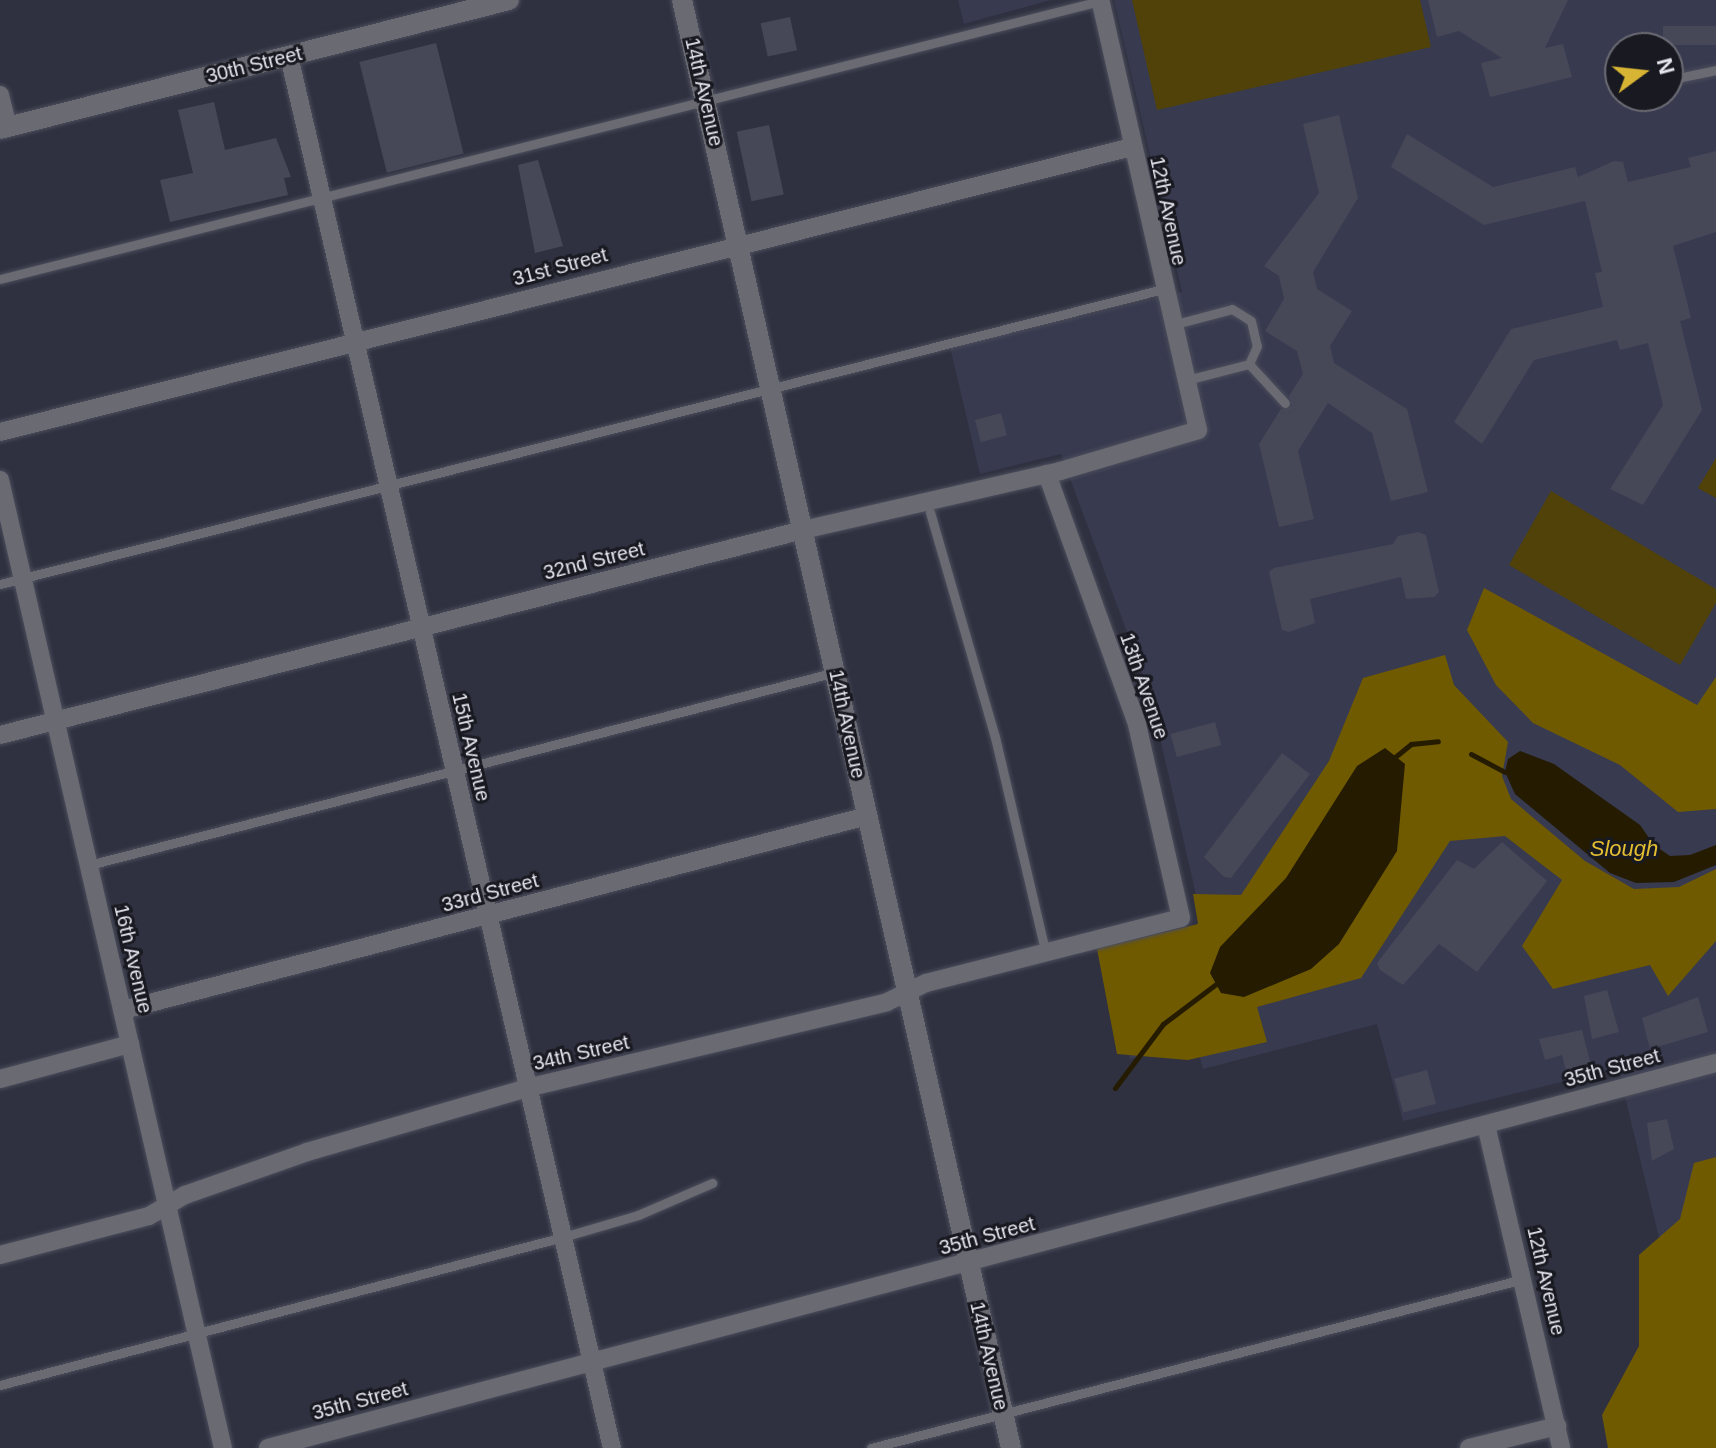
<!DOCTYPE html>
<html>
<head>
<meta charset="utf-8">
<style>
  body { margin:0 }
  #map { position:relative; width:1716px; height:1448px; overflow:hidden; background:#2f3140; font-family:Arial,sans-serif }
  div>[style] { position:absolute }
  .built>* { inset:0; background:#383a4f }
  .green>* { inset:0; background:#514209 }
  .forest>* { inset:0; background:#705a00 }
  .water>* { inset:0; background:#241b00 }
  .stream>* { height:5px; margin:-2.5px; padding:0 2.5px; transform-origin:2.5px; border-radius:2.5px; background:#241b00 }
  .building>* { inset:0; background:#464858; transform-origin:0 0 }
  .roads { filter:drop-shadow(0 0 2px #4c4e5c) drop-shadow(0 0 2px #4c4e5c) }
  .service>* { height:9px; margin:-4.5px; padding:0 4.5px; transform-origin:4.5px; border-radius:4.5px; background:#696a72 }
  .minor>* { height:18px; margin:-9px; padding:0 9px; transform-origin:9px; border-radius:9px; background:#696a72 }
  .tertiary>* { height:20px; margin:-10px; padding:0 10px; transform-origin:10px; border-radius:10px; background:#696a72 }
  span { translate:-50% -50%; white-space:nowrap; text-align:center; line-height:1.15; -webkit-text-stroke:6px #191a21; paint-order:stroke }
  .street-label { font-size:20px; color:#e4e5ef }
  .water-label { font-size:22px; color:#e4be31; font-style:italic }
  .north { position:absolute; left:1604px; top:32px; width:80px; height:80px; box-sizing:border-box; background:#191a21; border:2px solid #6a6b73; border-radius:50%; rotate:75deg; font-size:22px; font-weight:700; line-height:32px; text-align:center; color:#e4e5ef }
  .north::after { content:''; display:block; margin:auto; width:28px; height:36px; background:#d8b434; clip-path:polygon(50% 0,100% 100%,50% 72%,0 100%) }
</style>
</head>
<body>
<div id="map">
  <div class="built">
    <i style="clip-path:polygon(958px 0,1051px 0,964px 24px)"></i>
    <i style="clip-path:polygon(evenodd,1114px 0,1716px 0,1716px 1249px,1665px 1262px,1618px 1068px,1403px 1121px,1377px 1024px,1203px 1069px,1196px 1042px,1130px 1059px,1105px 950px,1203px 925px,1150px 694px,1061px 454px,980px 474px,950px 347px,1182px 292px,1114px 0,1620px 48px,1668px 48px,1668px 96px,1620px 96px,1620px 48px)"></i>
  </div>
  <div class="green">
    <i style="clip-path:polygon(1132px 0,1420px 0,1431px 47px,1157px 110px)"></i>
    <i style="clip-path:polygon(1716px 458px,1716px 498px,1698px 488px)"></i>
    <i style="clip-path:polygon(1551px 491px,1716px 589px,1716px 603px,1680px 665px,1509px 565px)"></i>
  </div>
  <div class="forest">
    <i style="clip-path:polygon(1484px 588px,1697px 705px,1716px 677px,1716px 809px,1678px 812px,1620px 765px,1533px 723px,1496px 685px,1467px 630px)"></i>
    <i style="clip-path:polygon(1445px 655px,1454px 685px,1508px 742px,1502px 776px,1511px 799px,1585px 861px,1634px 889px,1679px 887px,1716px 869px,1716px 941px,1668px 996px,1650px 965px,1553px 989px,1522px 946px,1562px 880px,1505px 836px,1450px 841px,1361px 978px,1257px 1007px,1267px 1042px,1188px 1060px,1117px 1054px,1097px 949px,1198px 924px,1193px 894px,1241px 895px,1329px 761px,1363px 678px)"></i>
    <i style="clip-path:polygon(1716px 1157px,1716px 1448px,1608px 1448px,1602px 1415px,1639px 1346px,1639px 1255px,1680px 1219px,1694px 1163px)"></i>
  </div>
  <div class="water">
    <i style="clip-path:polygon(1385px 748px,1405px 764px,1397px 851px,1339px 944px,1311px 969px,1244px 997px,1221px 993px,1210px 973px,1220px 947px,1286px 878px,1357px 766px)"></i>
    <i style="clip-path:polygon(1520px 751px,1554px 764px,1640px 825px,1654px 845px,1670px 856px,1690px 855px,1716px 845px,1716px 865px,1674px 882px,1636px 883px,1610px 873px,1515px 794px,1505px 772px,1508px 759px)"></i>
  </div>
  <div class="stream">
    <i style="left:1471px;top:754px;width:38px;rotate:28deg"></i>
    <i style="left:1395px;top:757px;width:21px;rotate:-39deg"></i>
    <i style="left:1411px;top:744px;width:27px;rotate:-6deg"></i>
    <i style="left:1115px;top:1088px;width:80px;rotate:-53.1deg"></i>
    <i style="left:1163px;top:1024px;width:66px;rotate:-37deg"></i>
  </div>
  <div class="building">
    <i style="clip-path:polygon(1428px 0,1568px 0,1545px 48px,1563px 44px,1572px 77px,1490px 97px,1481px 63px,1502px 58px,1459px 31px,1437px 37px)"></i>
    <i style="left:790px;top:17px;width:34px;height:30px;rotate:78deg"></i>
    <i style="left:1716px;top:26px;width:19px;height:53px;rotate:90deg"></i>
    <i style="left:436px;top:43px;width:114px;height:79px;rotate:76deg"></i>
    <i style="clip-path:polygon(214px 102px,225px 150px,276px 138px,291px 177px,284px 178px,288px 195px,170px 222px,160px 180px,193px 173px,178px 110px)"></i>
    <i style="clip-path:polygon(1339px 115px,1358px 198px,1313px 272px,1317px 289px,1352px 311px,1330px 346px,1334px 363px,1407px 409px,1428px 492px,1391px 501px,1372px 433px,1328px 403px,1298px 451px,1314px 519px,1279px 527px,1259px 444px,1281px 409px,1292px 406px,1289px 396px,1303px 374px,1297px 351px,1265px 331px,1284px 299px,1279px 276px,1264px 266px,1319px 193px,1303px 124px)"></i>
    <i style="left:769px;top:125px;width:71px;height:33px;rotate:78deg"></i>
    <i style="clip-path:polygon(1407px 134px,1493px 187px,1575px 167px,1578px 177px,1614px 161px,1623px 162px,1628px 182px,1691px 167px,1688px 158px,1716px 151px,1716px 232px,1673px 246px,1691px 318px,1680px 321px,1702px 410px,1643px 505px,1610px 489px,1663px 405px,1648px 343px,1620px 350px,1617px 340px,1534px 360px,1482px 444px,1454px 422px,1511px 329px,1603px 307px,1595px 273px,1602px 272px,1585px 201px,1484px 225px,1391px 167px)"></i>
    <i style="clip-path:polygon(538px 160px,563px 246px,535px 253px,518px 165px)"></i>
    <i style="left:1001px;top:413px;width:23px;height:27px;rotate:75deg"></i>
    <i style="clip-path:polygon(1418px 532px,1426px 535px,1431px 557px,1439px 592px,1434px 597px,1406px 599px,1401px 577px,1310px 599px,1315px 623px,1289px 632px,1282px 630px,1269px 572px,1274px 568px,1393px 544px,1398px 536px)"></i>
    <i style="left:1215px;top:722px;width:24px;height:46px;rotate:75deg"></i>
    <i style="clip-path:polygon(1282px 753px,1310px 774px,1231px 878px,1224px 877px,1204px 857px)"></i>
    <i style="clip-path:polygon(1502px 842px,1547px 881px,1477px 972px,1439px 944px,1403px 985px,1380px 970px,1377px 963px,1457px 860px,1474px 869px)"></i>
    <i style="clip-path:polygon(1607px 990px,1619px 1032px,1592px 1039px,1584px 996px)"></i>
    <i style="clip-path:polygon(1698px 997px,1708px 1032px,1650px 1049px,1642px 1018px)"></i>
    <i style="clip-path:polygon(1582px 1030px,1591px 1065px,1566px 1071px,1562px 1055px,1545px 1060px,1539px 1039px)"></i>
    <i style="left:1427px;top:1070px;width:35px;height:34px;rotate:75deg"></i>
    <i style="clip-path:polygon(1667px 1119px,1674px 1149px,1652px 1161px,1647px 1123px)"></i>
  </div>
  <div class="roads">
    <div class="service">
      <i style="left:1668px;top:80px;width:49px;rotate:-11.8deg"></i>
      <i style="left:0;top:279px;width:1135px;rotate:-14.18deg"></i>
      <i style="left:1172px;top:325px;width:62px;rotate:-14.9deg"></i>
      <i style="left:1232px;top:309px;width:22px;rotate:32deg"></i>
      <i style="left:1251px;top:321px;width:26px;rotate:77deg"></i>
      <i style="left:1257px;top:346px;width:20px;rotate:114deg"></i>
      <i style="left:1249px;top:364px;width:65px;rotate:165.7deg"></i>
      <i style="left:1249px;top:364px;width:53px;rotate:47.3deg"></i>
      <i style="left:930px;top:512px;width:234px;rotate:73.9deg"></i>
      <i style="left:995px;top:737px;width:223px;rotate:76.8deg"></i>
      <i style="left:0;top:584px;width:1200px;rotate:-14.23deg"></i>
      <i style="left:89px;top:865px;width:772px;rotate:-14.49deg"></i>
      <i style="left:0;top:1385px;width:582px;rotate:-14.73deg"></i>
      <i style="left:563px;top:1237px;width:78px;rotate:-16.3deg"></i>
      <i style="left:638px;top:1215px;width:81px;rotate:-23.4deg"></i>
      <i style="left:871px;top:1448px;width:674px;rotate:-14.53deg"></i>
    </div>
    <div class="minor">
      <i style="left:289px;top:56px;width:1429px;rotate:76.94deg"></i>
      <i style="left:0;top:95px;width:33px;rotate:76deg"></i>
      <i style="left:0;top:432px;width:1167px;rotate:-14.13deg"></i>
      <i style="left:0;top:480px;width:993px;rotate:77.03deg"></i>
      <i style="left:0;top:735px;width:829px;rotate:-14.32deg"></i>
      <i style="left:803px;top:530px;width:264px;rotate:-12.9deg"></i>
      <i style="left:1060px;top:471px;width:144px;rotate:-16.5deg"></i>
      <i style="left:1198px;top:430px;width:441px;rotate:-102.8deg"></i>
      <i style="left:123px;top:1010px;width:769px;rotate:-14.61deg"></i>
      <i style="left:0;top:1079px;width:135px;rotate:-15.1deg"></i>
      <i style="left:1486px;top:1125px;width:332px;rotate:76.9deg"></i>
      <i style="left:0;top:1255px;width:154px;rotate:-14.7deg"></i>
      <i style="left:149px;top:1216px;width:42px;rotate:-30.3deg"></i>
      <i style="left:185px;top:1195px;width:129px;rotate:-19.4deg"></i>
      <i style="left:307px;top:1152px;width:229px;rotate:-16.2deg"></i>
      <i style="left:527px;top:1088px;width:370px;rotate:-13.4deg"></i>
      <i style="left:887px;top:1002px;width:43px;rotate:-26deg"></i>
      <i style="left:926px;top:983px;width:263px;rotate:-14.3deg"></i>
      <i style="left:1181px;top:918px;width:199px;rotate:-102.8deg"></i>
      <i style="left:1137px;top:724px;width:266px;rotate:-109.8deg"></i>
      <i style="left:268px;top:1448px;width:1498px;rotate:-14.89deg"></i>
      <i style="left:1469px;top:1448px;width:91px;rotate:-14deg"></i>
    </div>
    <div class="tertiary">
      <i style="left:682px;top:0;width:1485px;rotate:77.2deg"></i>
      <i style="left:0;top:129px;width:525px;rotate:-14.22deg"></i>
    </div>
  </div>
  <div class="street-label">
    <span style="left:254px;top:65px;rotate:-14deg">30th Street</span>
    <span style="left:704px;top:92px;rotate:77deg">14th Avenue</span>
    <span style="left:1168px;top:211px;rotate:78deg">12th Avenue</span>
    <span style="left:560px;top:267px;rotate:-15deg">31st Street</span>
    <span style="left:594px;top:561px;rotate:-14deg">32nd Street</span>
    <span style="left:1144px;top:686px;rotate:71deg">13th Avenue</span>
    <span style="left:847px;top:724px;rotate:78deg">14th Avenue</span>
    <span style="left:471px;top:747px;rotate:77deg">15th Avenue</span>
    <span style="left:490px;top:893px;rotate:-15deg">33rd Street</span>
    <span style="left:133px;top:959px;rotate:77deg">16th Avenue</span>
    <span style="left:581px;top:1053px;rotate:-13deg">34th Street</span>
    <span style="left:1612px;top:1068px;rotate:-15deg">35th Street</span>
    <span style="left:987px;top:1236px;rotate:-15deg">35th Street</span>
    <span style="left:1546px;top:1281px;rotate:77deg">12th Avenue</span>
    <span style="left:989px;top:1356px;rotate:77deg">14th Avenue</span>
    <span style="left:360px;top:1401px;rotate:-15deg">35th Street</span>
  </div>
  <div class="water-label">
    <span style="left:1624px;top:849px">Slough</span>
  </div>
  <div class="north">N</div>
</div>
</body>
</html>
